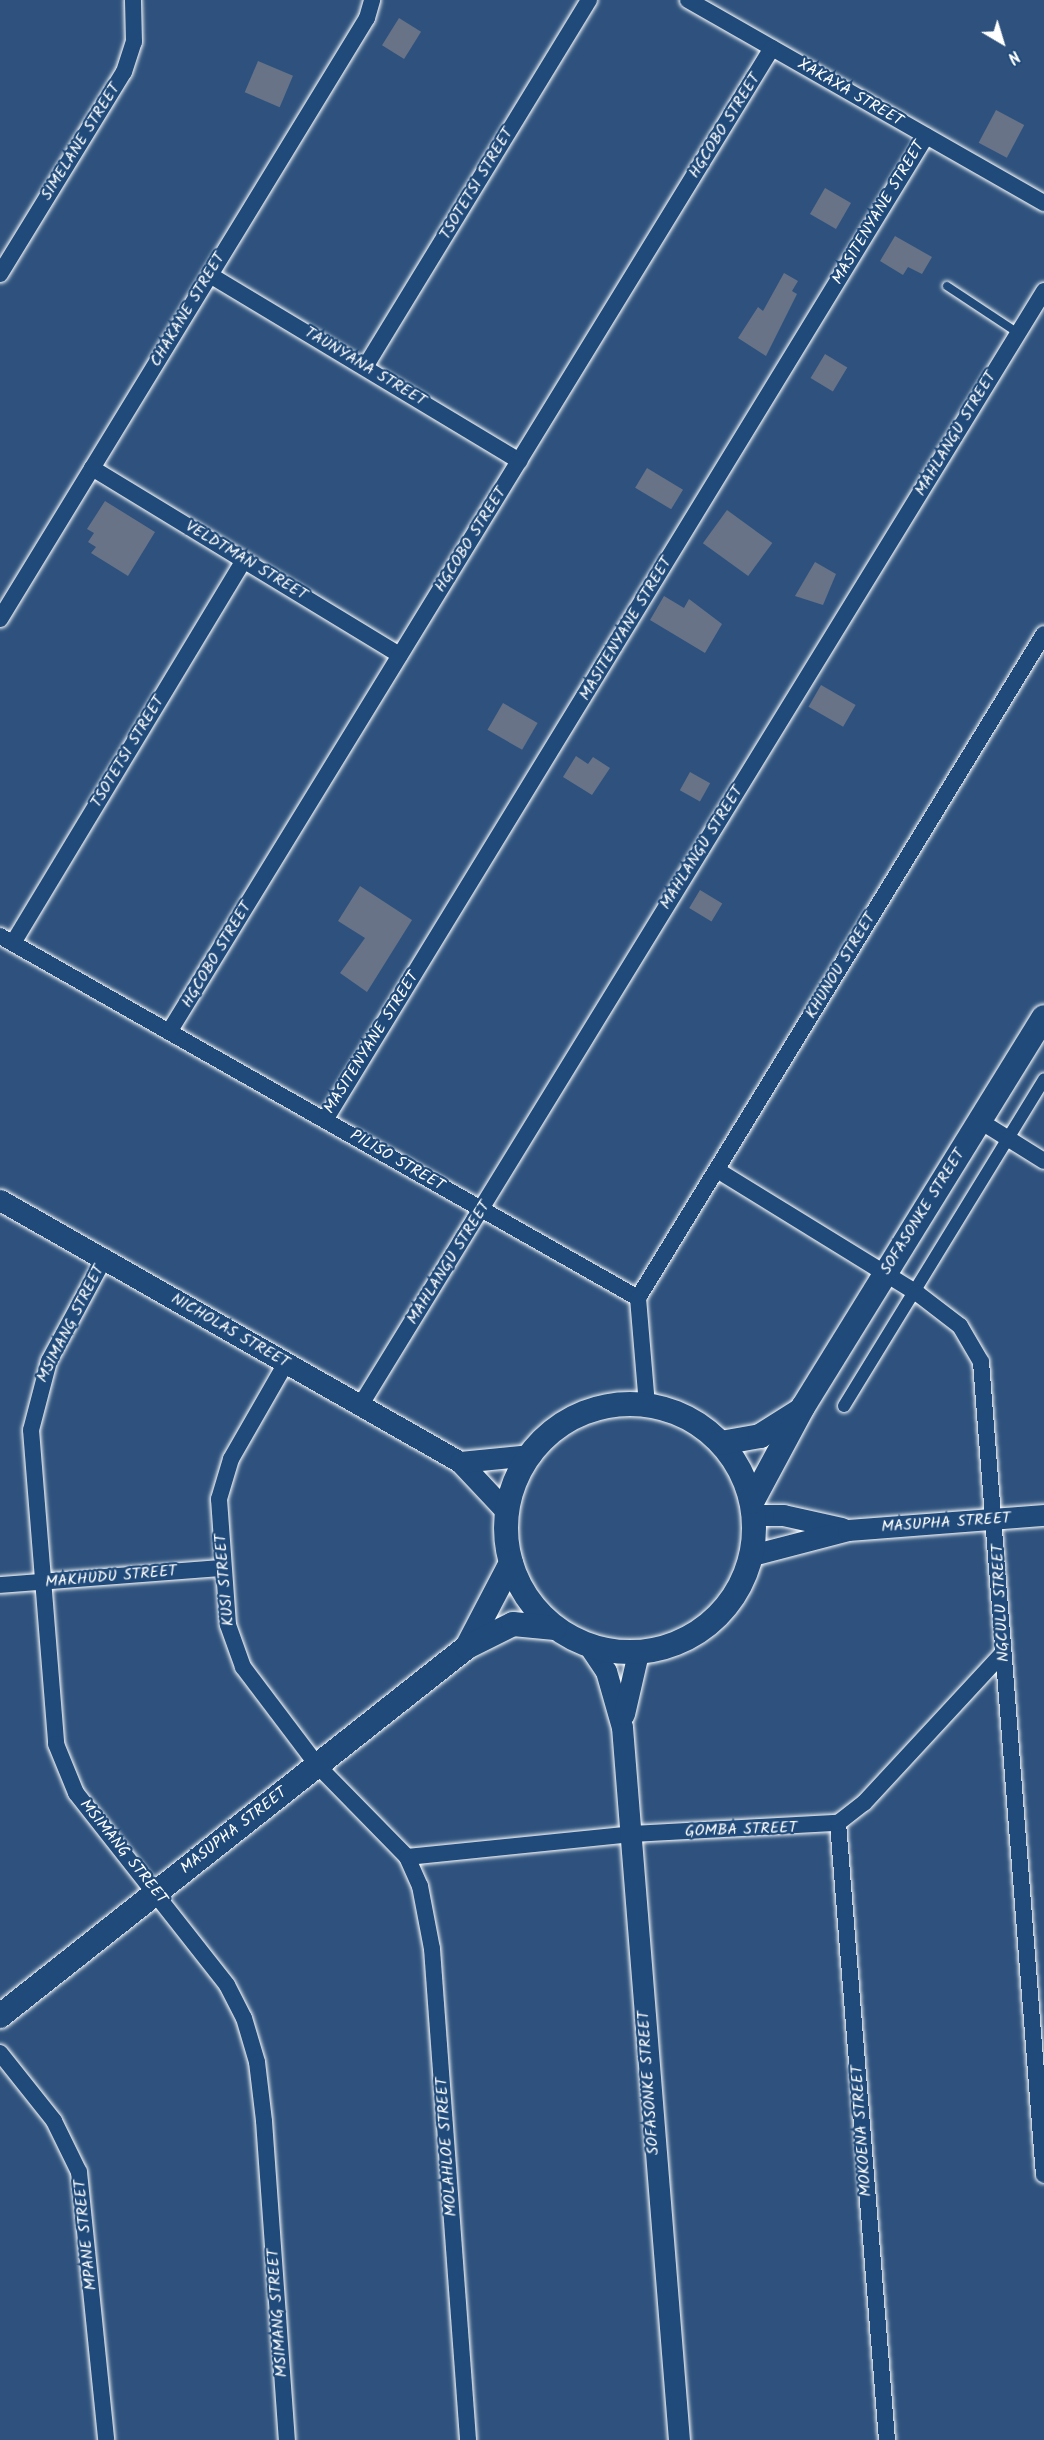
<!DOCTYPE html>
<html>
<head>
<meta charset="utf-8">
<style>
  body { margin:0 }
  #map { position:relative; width:1044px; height:2440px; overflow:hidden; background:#2e527d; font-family:Kalam,sans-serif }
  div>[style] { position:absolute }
  .building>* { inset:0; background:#687388; transform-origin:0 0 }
  .roads { filter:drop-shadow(0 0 2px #fff) drop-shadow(0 0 2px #fff) }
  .service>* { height:8px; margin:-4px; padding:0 4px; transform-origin:4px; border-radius:4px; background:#1f4a7a }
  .pedestrian>* { height:12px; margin:-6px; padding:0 6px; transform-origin:6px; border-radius:6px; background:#1f4a7a }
  .minor>* { height:16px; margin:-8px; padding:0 8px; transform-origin:8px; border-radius:8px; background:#1f4a7a }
  .tertiary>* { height:21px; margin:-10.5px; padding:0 10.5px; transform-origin:10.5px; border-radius:10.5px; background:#1f4a7a }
  .secondary>* { height:24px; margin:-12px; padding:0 12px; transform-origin:12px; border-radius:12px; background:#1f4a7a }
  .secondary>.ring { margin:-12px; padding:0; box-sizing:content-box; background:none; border:24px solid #1f4a7a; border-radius:50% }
  span { translate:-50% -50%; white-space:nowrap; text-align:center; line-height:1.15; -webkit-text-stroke:4.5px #1f4a7a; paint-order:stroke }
  .street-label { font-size:16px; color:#fff }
  .north { position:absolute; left:972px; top:12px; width:60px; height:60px; -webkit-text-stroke:4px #1f4a7a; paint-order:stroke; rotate:142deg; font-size:16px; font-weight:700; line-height:24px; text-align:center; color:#fff }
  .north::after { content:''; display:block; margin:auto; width:21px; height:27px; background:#fff; clip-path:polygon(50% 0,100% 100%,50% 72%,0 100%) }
</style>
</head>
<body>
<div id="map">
  <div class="building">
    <i style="left:399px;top:18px;width:26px;height:32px;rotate:32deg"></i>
    <i style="left:258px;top:61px;width:38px;height:34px;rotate:23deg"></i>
    <i style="left:996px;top:110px;width:32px;height:37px;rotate:28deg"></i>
    <i style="left:825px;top:188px;width:30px;height:30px;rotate:30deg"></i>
    <i style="clip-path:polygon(895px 236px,932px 257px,922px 274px,908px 267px,903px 275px,880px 261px)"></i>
    <i style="clip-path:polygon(784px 273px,798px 281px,792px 291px,797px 294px,766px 356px,738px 338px,758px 307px,763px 311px)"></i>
    <i style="left:825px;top:354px;width:26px;height:28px;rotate:31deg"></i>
    <i style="left:647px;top:468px;width:42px;height:23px;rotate:31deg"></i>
    <i style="clip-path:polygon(105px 501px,155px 532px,128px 576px,91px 553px,96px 547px,88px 542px,94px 533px,87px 529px)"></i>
    <i style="left:727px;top:510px;width:56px;height:41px;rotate:36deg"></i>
    <i style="clip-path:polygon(815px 562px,836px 574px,823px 605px,795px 596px)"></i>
    <i style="clip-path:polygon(664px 596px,684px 608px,689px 599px,722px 624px,705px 653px,650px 620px)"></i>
    <i style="left:821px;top:685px;width:40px;height:25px;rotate:30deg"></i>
    <i style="left:503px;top:703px;width:40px;height:31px;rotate:30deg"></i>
    <i style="clip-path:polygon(576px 756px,588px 764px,593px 757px,610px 768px,592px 795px,563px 777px)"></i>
    <i style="left:690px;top:772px;width:23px;height:21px;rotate:29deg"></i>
    <i style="clip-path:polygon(360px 886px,412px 920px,367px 992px,340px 973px,365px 938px,338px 921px)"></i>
    <i style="left:700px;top:890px;width:26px;height:21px;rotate:31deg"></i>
  </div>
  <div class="roads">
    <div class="service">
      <i style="left:947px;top:286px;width:85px;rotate:33.5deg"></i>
    </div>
    <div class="pedestrian">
      <i style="left:844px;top:1406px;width:383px;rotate:-58.5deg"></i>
    </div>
    <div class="minor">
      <i style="left:688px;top:0;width:410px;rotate:29.7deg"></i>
      <i style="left:0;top:274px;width:237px;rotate:-58.5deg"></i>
      <i style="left:124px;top:72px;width:32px;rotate:-72deg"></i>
      <i style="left:134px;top:42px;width:42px;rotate:-91.4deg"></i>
      <i style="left:210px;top:275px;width:361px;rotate:31deg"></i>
      <i style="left:365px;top:367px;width:430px;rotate:-58.6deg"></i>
      <i style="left:92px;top:468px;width:360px;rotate:31.3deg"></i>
      <i style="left:0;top:619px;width:704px;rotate:-58.59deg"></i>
      <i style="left:367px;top:18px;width:19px;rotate:-74deg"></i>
      <i style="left:0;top:936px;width:734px;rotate:29.57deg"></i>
      <i style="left:13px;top:943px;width:447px;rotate:-58.9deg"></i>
      <i style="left:169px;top:1032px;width:1154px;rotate:-58.5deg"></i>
      <i style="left:325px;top:1120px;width:1153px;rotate:-58.58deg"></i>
      <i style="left:980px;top:1121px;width:75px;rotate:32deg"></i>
      <i style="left:717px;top:1170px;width:235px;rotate:31.6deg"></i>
      <i style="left:917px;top:1293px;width:54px;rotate:37.5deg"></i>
      <i style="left:960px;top:1326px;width:42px;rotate:59.7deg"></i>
      <i style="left:981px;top:1362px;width:815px;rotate:85.57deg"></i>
      <i style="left:104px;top:1259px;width:116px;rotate:118.3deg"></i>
      <i style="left:49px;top:1361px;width:71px;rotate:104.6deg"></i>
      <i style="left:31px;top:1430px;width:315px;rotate:85.4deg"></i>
      <i style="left:56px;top:1744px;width:53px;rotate:67.8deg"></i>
      <i style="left:76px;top:1793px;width:244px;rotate:51.8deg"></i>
      <i style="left:227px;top:1985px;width:37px;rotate:63deg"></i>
      <i style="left:244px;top:2018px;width:46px;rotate:73.5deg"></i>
      <i style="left:257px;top:2062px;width:59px;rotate:83.2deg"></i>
      <i style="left:264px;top:2121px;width:320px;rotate:85.9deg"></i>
      <i style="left:638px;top:1298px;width:778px;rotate:-58.56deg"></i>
      <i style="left:638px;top:1298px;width:107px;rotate:85.2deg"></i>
      <i style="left:286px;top:1363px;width:111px;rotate:119.8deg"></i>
      <i style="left:231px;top:1459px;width:42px;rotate:106.7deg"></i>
      <i style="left:219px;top:1499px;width:126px;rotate:85.9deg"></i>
      <i style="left:228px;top:1625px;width:45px;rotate:70.3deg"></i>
      <i style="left:243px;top:1667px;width:123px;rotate:52.9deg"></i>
      <i style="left:317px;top:1765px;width:129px;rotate:45.6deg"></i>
      <i style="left:407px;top:1857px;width:32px;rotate:66deg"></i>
      <i style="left:420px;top:1886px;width:64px;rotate:79.2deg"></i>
      <i style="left:432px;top:1949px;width:492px;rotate:85.8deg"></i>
      <i style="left:360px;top:1406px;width:1308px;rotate:-58.47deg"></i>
      <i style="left:0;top:1585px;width:223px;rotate:-4.4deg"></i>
      <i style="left:838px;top:1823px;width:619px;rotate:85.46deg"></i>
      <i style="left:407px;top:1857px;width:226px;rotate:-5.8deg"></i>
      <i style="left:632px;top:1834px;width:206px;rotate:-3.1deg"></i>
      <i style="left:838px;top:1823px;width:33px;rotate:-38deg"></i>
      <i style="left:864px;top:1803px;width:205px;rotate:-47.2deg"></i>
      <i style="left:0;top:2053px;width:87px;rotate:51.5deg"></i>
      <i style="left:54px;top:2121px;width:57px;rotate:63.9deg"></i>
      <i style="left:79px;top:2172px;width:269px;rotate:84.2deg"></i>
    </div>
    <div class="tertiary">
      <i style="left:0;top:1200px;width:529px;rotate:29.66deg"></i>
      <i style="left:460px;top:1462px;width:69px;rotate:46.8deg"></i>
      <i style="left:460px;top:1462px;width:71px;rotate:-5.6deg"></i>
      <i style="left:754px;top:1515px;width:29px"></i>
      <i style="left:783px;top:1515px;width:60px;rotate:12.4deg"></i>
      <i style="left:752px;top:1555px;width:99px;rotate:-14.6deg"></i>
      <i style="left:848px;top:1530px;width:197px;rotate:-4.4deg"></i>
      <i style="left:589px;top:1646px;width:30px;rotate:56deg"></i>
      <i style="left:606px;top:1671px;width:58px;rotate:74.1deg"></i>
      <i style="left:622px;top:1727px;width:715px;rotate:85.43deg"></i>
      <i style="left:624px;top:1714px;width:63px;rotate:-77.1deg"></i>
    </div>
    <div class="secondary">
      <i class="ring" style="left:506px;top:1404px;width:224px;height:224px"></i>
      <i style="left:721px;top:1443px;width:40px;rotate:-10deg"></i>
      <i style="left:760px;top:1436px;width:45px;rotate:-32.3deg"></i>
      <i style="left:752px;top:1502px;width:108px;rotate:-61.8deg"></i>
      <i style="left:803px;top:1407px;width:458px;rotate:-58.3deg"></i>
      <i style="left:467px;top:1647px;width:95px;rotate:-62.4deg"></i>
      <i style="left:0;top:2016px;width:595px;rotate:-38.31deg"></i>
      <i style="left:467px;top:1647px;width:51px;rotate:-26.6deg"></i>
      <i style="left:513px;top:1624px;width:42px;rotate:5.4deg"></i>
    </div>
  </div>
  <div class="street-label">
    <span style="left:850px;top:93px;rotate:30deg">XAKAXA STREET</span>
    <span style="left:725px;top:126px;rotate:-58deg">HGCOBO STREET</span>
    <span style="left:81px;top:142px;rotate:-58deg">SIMELANE STREET</span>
    <span style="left:477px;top:184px;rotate:-59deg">TSOTETSI STREET</span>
    <span style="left:879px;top:213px;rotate:-59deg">MASITENYANE STREET</span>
    <span style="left:188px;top:310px;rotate:-59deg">CHAKANE STREET</span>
    <span style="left:365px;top:367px;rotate:31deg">TAUNYANA STREET</span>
    <span style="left:956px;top:434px;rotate:-59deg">MAHLANGU STREET</span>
    <span style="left:471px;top:540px;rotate:-58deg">HGCOBO STREET</span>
    <span style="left:246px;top:561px;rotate:31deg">VELDTMAN STREET</span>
    <span style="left:626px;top:629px;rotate:-59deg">MASITENYANE STREET</span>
    <span style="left:128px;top:752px;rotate:-59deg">TSOTETSI STREET</span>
    <span style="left:702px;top:848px;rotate:-58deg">MAHLANGU STREET</span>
    <span style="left:217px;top:955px;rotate:-59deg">HGCOBO STREET</span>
    <span style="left:841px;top:966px;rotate:-59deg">KHUNOU STREET</span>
    <span style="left:372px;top:1043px;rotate:-58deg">MASITENYANE STREET</span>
    <span style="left:397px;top:1161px;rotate:30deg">PILISO STREET</span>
    <span style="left:923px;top:1212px;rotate:-58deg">SOFASONKE STREET</span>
    <span style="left:449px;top:1263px;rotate:-58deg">MAHLANGU STREET</span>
    <span style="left:71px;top:1324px;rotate:-63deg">MSIMANG STREET</span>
    <span style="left:230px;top:1331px;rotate:30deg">NICHOLAS STREET</span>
    <span style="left:946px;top:1523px;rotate:-4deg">MASUPHA STREET</span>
    <span style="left:111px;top:1577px;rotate:-5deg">MAKHUDU STREET</span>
    <span style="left:225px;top:1580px;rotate:-95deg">KUSI STREET</span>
    <span style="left:1001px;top:1603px;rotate:-93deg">NGCULU STREET</span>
    <span style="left:741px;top:1830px;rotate:-2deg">GOMBA STREET</span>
    <span style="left:234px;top:1831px;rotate:-38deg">MASUPHA STREET</span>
    <span style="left:123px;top:1852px;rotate:51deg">MSIMANG STREET</span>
    <span style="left:649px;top:2083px;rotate:-94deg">SOFASONKE STREET</span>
    <span style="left:862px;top:2131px;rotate:-94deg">MOKOENA STREET</span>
    <span style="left:447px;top:2147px;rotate:-94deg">MOLAHLOE STREET</span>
    <span style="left:86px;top:2235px;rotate:-96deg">MPANE STREET</span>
    <span style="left:278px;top:2313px;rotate:-94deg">MSIMANG STREET</span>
  </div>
  <div class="north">N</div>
</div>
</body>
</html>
